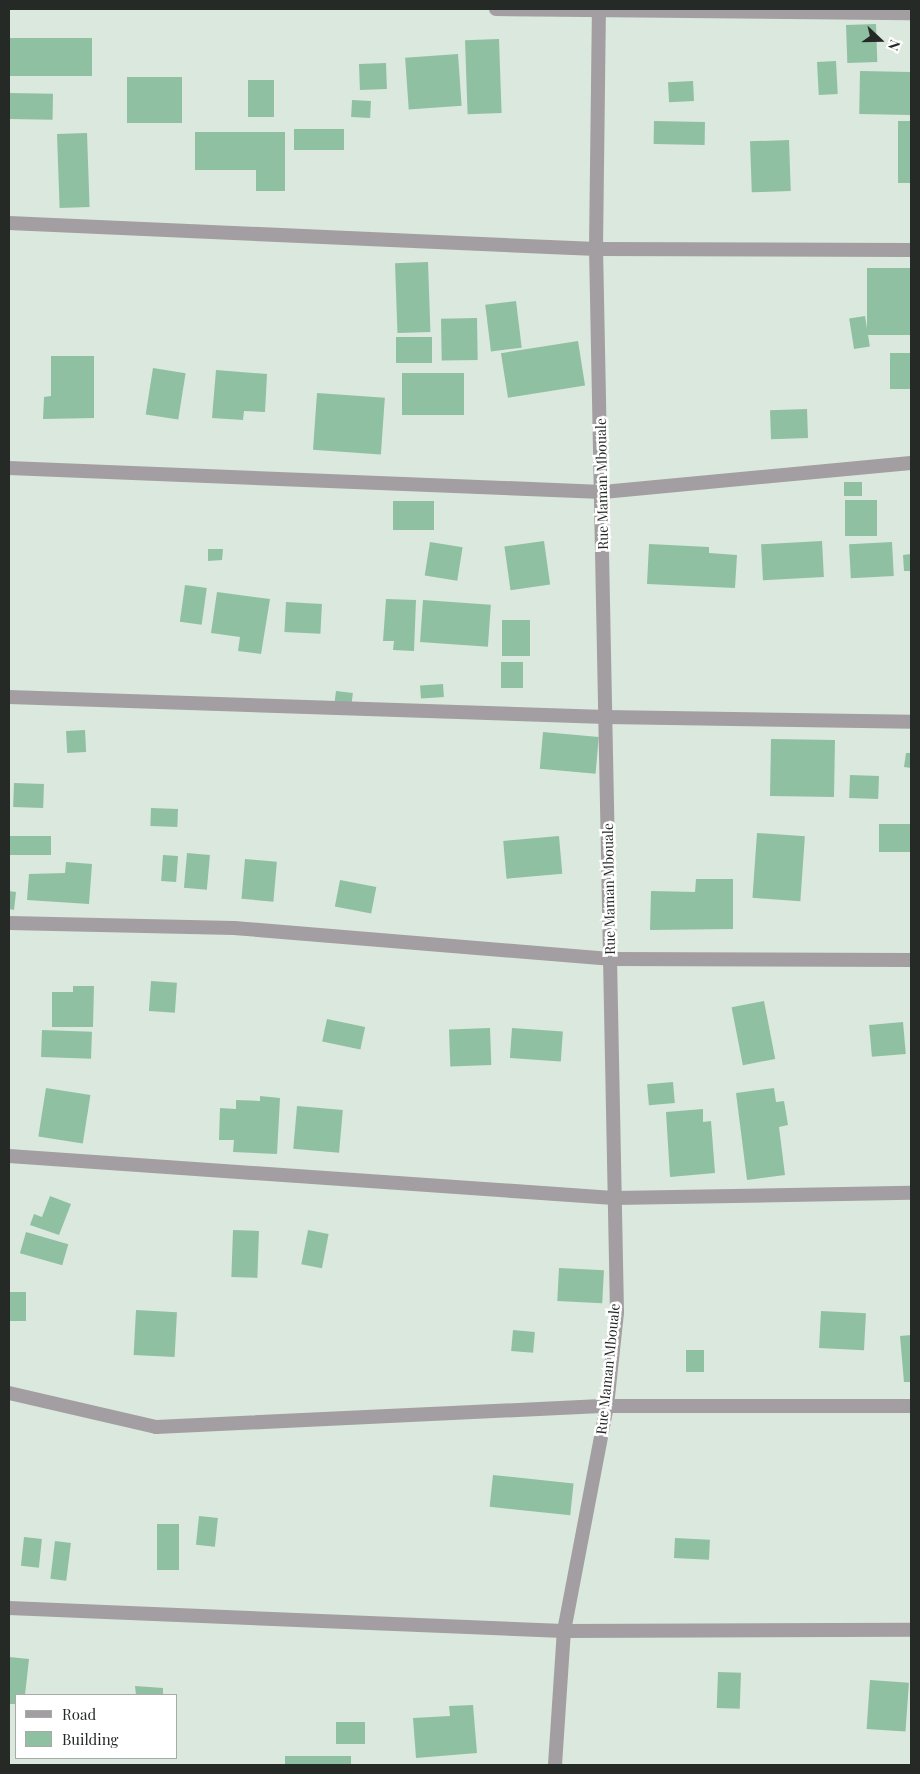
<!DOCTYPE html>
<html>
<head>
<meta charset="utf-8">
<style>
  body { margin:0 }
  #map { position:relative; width:920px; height:1774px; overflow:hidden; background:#dae8de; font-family:"Playfair Display",serif }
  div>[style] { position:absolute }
  .building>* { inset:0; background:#90c0a2; transform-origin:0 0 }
  .minor>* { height:14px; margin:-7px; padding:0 7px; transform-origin:7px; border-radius:7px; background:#a39ea2 }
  span { translate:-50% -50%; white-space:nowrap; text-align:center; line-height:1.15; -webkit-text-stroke:5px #fff; paint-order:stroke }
  .street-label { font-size:14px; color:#252a26 }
  .frame { position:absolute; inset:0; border:10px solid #252a26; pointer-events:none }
  .legend { position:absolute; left:15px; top:1694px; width:162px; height:65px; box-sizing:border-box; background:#fff; border:1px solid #a8aaa8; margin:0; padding:6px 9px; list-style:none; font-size:15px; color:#252a26 }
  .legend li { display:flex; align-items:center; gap:10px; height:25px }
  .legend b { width:25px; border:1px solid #a8aaa8 }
  .north { position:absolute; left:855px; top:15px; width:50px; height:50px; -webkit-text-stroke:4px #fff; paint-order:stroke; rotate:111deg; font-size:14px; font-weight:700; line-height:20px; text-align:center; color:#252a26 }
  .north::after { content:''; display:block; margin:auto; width:18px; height:22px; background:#252a26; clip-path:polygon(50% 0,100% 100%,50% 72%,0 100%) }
</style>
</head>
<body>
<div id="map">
  <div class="building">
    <i style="left:876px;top:24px;width:38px;height:30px;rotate:88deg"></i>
    <i style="left:92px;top:38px;width:38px;height:83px;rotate:90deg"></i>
    <i style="left:499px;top:39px;width:74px;height:34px;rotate:88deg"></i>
    <i style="left:458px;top:54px;width:52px;height:53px;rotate:86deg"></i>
    <i style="left:836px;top:61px;width:33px;height:19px;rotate:87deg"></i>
    <i style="left:386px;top:63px;width:26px;height:27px;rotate:88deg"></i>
    <i style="left:860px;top:71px;width:51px;height:43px;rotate:1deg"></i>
    <i style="left:127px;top:77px;width:55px;height:46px"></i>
    <i style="left:248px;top:80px;width:26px;height:37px"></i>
    <i style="left:693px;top:81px;width:20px;height:25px;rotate:87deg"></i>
    <i style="left:9px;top:93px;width:44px;height:26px;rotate:1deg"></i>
    <i style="left:352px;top:100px;width:19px;height:17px;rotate:3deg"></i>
    <i style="left:654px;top:121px;width:51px;height:23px;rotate:1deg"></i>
    <i style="left:898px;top:121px;width:13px;height:62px"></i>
    <i style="left:344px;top:129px;width:21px;height:50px;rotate:90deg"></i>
    <i style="clip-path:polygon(195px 132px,285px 132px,285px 191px,256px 191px,256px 170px,195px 170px)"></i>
    <i style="left:87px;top:133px;width:74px;height:30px;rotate:88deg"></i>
    <i style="left:789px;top:140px;width:51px;height:39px;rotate:88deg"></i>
    <i style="left:428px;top:262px;width:70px;height:33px;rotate:88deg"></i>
    <i style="left:911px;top:268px;width:67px;height:44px;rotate:90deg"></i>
    <i style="left:516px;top:301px;width:47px;height:31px;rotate:83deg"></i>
    <i style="left:865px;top:316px;width:31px;height:16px;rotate:81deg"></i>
    <i style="left:477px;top:318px;width:42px;height:36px;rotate:89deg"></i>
    <i style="left:432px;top:337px;width:26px;height:36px;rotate:90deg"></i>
    <i style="left:578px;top:341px;width:45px;height:78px;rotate:81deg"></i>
    <i style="left:890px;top:353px;width:21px;height:36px"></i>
    <i style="clip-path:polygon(51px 356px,94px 356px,94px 418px,43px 419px,44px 397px,51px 396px)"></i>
    <i style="left:153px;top:368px;width:33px;height:47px;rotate:9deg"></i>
    <i style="clip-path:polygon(216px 370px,267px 374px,265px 412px,244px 411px,243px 420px,212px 418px)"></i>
    <i style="left:402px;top:373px;width:62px;height:42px"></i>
    <i style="left:317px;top:393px;width:68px;height:57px;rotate:4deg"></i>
    <i style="left:807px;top:409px;width:29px;height:37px;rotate:88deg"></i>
    <i style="left:862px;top:482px;width:14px;height:18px;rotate:90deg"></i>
    <i style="left:877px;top:500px;width:36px;height:32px;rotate:90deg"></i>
    <i style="left:434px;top:501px;width:29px;height:41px;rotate:90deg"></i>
    <i style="left:544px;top:541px;width:44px;height:40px;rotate:82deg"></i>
    <i style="left:822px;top:541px;width:36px;height:61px;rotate:87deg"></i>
    <i style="left:430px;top:542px;width:33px;height:34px;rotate:9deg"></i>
    <i style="left:892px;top:542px;width:34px;height:43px;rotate:87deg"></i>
    <i style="clip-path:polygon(649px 544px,709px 547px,709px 553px,737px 555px,735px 588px,647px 584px)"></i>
    <i style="clip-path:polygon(208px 549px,223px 549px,222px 560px,208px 561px)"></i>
    <i style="clip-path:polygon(911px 554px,911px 571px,904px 571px,903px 555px)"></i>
    <i style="left:185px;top:585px;width:22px;height:37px;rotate:8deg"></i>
    <i style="clip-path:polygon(217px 592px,270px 599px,261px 654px,238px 651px,240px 637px,211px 633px)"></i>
    <i style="clip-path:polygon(386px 599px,416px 600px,414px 651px,393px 650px,394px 641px,383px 641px)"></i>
    <i style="left:423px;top:600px;width:68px;height:42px;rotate:4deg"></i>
    <i style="left:286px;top:602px;width:36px;height:30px;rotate:3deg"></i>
    <i style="left:530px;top:620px;width:36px;height:28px;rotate:90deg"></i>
    <i style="left:523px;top:662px;width:26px;height:22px;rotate:90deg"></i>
    <i style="left:443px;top:684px;width:13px;height:23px;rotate:86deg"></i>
    <i style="left:336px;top:691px;width:17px;height:13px;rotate:7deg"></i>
    <i style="left:85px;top:730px;width:22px;height:19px;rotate:87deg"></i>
    <i style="left:543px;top:732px;width:56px;height:37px;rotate:5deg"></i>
    <i style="left:771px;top:739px;width:64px;height:57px;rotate:1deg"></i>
    <i style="clip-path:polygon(906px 753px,911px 753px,911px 768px,904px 767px)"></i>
    <i style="left:850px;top:775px;width:29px;height:23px;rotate:2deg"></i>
    <i style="left:14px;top:783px;width:30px;height:24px;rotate:2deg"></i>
    <i style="left:151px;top:808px;width:27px;height:18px;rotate:2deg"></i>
    <i style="left:911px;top:824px;width:28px;height:32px;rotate:90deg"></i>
    <i style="left:757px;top:833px;width:48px;height:65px;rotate:4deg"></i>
    <i style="left:9px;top:836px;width:42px;height:19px"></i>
    <i style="left:559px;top:836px;width:38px;height:56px;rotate:85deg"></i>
    <i style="left:187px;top:853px;width:23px;height:35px;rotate:5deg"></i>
    <i style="left:163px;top:855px;width:15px;height:26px;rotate:4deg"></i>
    <i style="left:245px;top:859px;width:32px;height:40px;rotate:5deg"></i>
    <i style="clip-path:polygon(66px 862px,92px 864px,89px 904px,27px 900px,29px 874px,65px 873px)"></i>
    <i style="clip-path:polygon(696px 879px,733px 879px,733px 929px,650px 930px,651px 891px,695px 892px)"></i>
    <i style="left:340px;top:880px;width:37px;height:27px;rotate:11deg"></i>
    <i style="clip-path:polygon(9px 891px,16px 892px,14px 910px,9px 909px)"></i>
    <i style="left:151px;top:981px;width:26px;height:30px;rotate:4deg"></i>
    <i style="clip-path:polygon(73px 986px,94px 986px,93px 1027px,52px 1027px,52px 992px,73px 992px)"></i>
    <i style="left:764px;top:1001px;width:59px;height:33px;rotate:79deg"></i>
    <i style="left:327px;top:1019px;width:39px;height:23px;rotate:12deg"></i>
    <i style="left:903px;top:1022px;width:32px;height:34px;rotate:85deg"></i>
    <i style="left:490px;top:1028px;width:37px;height:41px;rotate:88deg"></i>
    <i style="left:512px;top:1028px;width:51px;height:30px;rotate:4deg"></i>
    <i style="left:42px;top:1030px;width:50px;height:27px;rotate:2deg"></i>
    <i style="left:673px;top:1082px;width:21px;height:26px;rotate:85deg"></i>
    <i style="left:46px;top:1088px;width:45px;height:49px;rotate:9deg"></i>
    <i style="clip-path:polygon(774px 1088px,776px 1102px,784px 1101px,788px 1125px,779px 1127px,785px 1175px,747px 1180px,736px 1093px)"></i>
    <i style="clip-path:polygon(260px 1096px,280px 1098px,277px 1154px,233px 1152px,234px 1140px,219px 1140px,220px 1108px,236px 1109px,236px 1100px,260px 1101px)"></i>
    <i style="left:297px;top:1106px;width:46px;height:43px;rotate:5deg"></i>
    <i style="clip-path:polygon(703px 1109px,703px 1122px,711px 1121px,715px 1173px,670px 1177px,666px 1112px)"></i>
    <i style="clip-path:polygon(50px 1196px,71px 1204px,59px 1235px,30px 1225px,34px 1214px,42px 1217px)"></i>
    <i style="left:233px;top:1230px;width:26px;height:47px;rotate:2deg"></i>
    <i style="left:308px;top:1230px;width:21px;height:35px;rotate:11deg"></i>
    <i style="left:26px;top:1232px;width:44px;height:22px;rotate:16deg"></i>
    <i style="left:559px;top:1268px;width:45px;height:33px;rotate:3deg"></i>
    <i style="left:9px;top:1292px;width:17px;height:29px"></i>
    <i style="left:136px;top:1310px;width:41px;height:45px;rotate:3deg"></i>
    <i style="left:821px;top:1311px;width:45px;height:37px;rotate:3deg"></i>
    <i style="left:513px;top:1330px;width:22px;height:21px;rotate:5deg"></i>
    <i style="clip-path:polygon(911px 1335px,911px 1382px,904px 1382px,900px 1336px)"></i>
    <i style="left:686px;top:1350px;width:18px;height:22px"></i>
    <i style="left:493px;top:1475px;width:81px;height:32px;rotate:6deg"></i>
    <i style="left:199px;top:1516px;width:19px;height:29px;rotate:6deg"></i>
    <i style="left:157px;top:1524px;width:22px;height:46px"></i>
    <i style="left:24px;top:1537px;width:18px;height:29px;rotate:6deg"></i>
    <i style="left:675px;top:1538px;width:35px;height:20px;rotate:3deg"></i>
    <i style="left:55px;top:1541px;width:16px;height:38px;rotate:7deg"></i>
    <i style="clip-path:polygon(9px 1657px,29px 1659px,25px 1695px,16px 1695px,16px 1704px,9px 1704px)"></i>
    <i style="left:718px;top:1672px;width:23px;height:36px;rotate:2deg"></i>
    <i style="left:870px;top:1680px;width:39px;height:49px;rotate:4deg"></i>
    <i style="clip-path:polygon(135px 1686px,163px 1688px,163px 1695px,136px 1695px)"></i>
    <i style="clip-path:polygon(473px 1705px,477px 1753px,416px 1758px,413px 1718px,450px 1716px,449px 1706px)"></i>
    <i style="left:336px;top:1722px;width:29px;height:22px"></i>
    <i style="left:285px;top:1756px;width:66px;height:9px"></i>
  </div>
  <div class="minor">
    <i style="left:496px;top:9px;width:415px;rotate:0.6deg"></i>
    <i style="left:9px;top:223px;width:588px;rotate:2.54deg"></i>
    <i style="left:596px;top:249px;width:315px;rotate:0.2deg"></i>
    <i style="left:9px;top:468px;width:594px;rotate:2.31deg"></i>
    <i style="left:603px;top:492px;width:309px;rotate:-5.4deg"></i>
    <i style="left:9px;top:697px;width:597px;rotate:1.92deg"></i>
    <i style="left:606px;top:717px;width:305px;rotate:0.9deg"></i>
    <i style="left:9px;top:923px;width:225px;rotate:1.3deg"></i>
    <i style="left:234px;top:928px;width:377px;rotate:4.7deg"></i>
    <i style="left:610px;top:959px;width:301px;rotate:0.2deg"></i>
    <i style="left:9px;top:1156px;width:606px;rotate:3.97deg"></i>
    <i style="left:614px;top:1198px;width:297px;rotate:-1deg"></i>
    <i style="left:9px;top:1393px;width:151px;rotate:13deg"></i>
    <i style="left:156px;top:1427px;width:451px;rotate:-2.7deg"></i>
    <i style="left:607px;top:1406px;width:304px"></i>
    <i style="left:9px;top:1608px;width:555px;rotate:2.37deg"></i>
    <i style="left:564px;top:1631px;width:347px;rotate:-0.2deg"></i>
    <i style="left:555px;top:1765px;width:134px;rotate:-86.2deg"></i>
    <i style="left:564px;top:1631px;width:229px;rotate:-79.2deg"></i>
    <i style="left:607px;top:1406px;width:95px;rotate:-83.9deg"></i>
    <i style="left:617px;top:1312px;width:1063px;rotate:-91.13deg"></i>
    <i style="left:596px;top:249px;width:240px;rotate:-89.3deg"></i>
  </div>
  <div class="street-label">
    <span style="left:602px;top:484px;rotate:-91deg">Rue Maman Mbouale</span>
    <span style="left:609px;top:889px;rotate:-91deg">Rue Maman Mbouale</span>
    <span style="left:608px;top:1369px;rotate:-84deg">Rue Maman Mbouale</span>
  </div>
  <div class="frame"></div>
  <ul class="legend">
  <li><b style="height:6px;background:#a39ea2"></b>Road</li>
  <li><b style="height:14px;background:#90c0a2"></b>Building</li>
  </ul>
  <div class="north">N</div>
</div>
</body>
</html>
